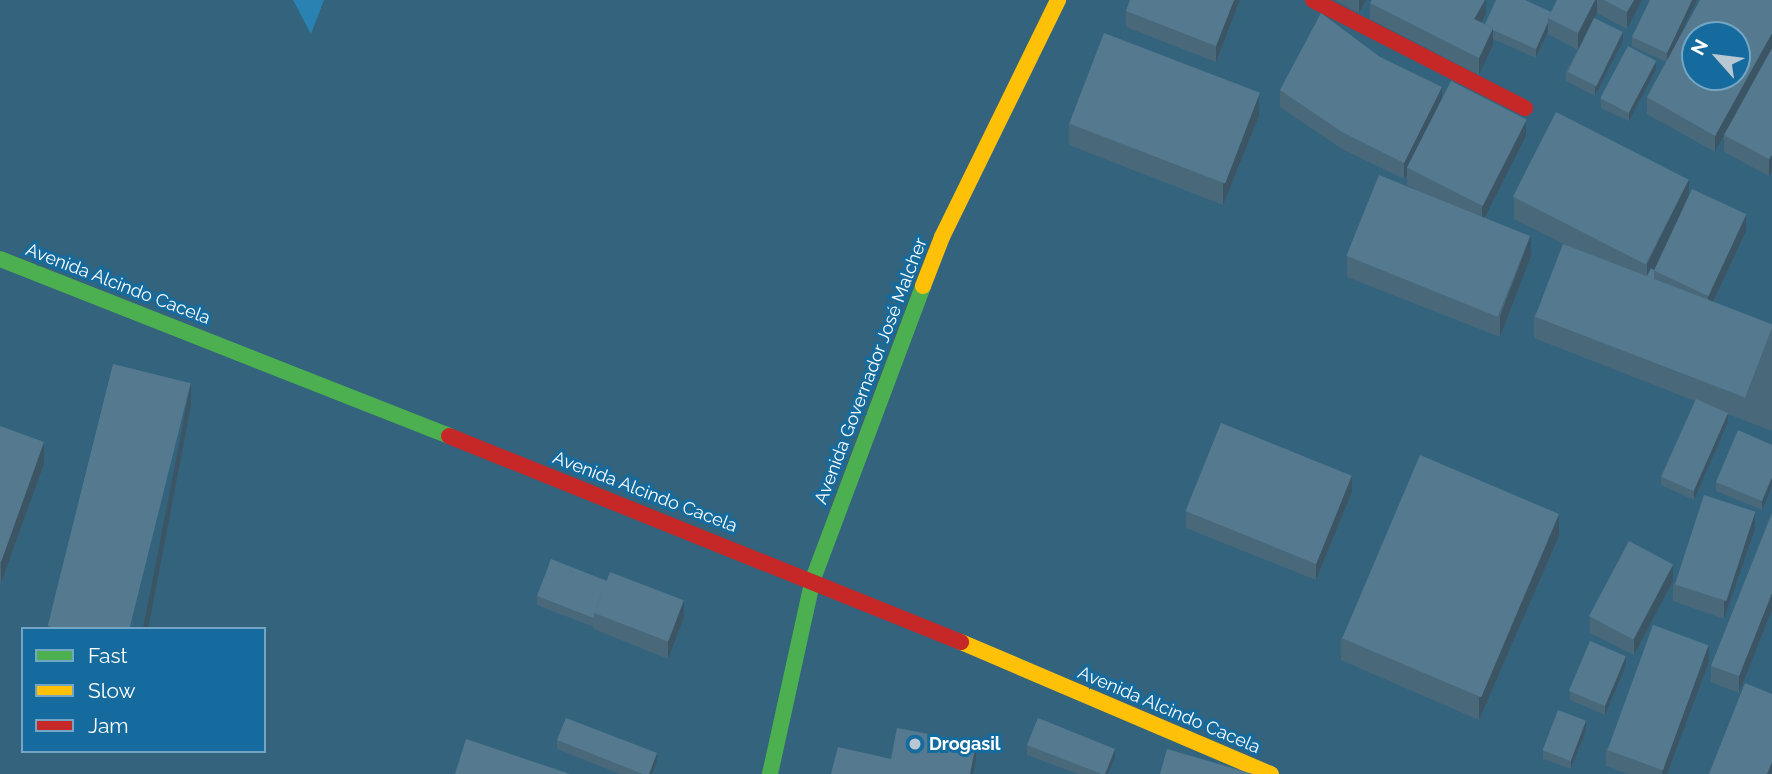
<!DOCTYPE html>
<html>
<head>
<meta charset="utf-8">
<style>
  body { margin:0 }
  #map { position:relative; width:1772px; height:774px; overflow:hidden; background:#34637e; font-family:Raleway,sans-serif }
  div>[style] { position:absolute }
  .green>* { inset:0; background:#2a82b3 }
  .fast>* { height:16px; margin:-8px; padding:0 8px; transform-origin:8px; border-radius:8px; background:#4caf50 }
  .slow>* { height:16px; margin:-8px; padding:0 8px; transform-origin:8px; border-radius:8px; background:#ffc107 }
  .jam>* { height:16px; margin:-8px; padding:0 8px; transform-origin:8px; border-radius:8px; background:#c62828 }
  .wall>* { inset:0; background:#49697b }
  .shaded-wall>* { inset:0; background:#3c5564 }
  .building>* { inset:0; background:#557a8f; transform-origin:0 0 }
  .dots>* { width:19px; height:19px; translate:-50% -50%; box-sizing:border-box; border:4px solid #156b9d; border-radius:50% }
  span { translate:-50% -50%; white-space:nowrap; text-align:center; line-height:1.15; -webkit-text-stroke:6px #156b9d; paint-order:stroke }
  .street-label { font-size:18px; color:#fff }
  .poi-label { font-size:18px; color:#fff; font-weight:700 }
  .left { translate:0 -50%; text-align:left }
  .legend { position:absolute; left:21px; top:627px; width:245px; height:126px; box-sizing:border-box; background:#156b9d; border:2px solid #73a6c4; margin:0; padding:9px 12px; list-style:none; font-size:21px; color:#fff }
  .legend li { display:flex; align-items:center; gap:14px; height:35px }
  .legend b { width:35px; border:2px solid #73a6c4 }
  .north { position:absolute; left:1681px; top:21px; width:70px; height:70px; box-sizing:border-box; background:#156b9d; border:2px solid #73a6c4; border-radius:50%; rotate:298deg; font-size:19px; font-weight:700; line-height:28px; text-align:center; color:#fff }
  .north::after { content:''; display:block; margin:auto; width:24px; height:32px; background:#b8c8d2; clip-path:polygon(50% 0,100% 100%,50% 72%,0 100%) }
</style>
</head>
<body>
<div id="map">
  <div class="green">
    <i style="clip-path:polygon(293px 0,324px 0,311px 34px)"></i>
  </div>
  <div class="fast">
    <i style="left:0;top:259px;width:483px;rotate:21.5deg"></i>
    <i style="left:770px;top:774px;width:200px;rotate:-77.6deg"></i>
    <i style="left:813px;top:579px;width:313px;rotate:-69.4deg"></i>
  </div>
  <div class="slow">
    <i style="left:923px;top:286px;width:53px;rotate:-68.8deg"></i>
    <i style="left:942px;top:237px;width:264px;rotate:-63.9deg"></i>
    <i style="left:961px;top:642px;width:337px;rotate:23.1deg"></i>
  </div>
  <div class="jam">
    <i style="left:1313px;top:0;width:238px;rotate:27deg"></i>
    <i style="left:449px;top:436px;width:552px;rotate:21.92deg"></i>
  </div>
  <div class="wall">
    <i style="clip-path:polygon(1130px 0,1240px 0,1216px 62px,1126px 27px,1126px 11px)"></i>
    <i style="clip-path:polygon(1335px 0,1366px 0,1359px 13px)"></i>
    <i style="clip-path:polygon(1486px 0,1486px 14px,1481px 23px,1485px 24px,1551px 12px,1557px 0,1642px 0,1627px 29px,1597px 13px,1594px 18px,1623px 41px,1595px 96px,1566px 81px,1566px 71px,1578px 50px,1548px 34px,1548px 31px,1536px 58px,1493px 39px,1493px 45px,1479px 75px,1370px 19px,1370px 3px)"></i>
    <i style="clip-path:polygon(1650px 0,1697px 0,1674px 48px,1772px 0,1769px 176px,1724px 152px,1724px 137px,1715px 152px,1647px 114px,1647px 97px,1666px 62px,1632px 46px,1632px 37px)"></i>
    <i style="clip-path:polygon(1380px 57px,1442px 98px,1526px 136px,1485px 217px,1531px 256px,1500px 337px,1347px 277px,1347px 256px,1416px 189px,1407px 185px,1407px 175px,1404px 179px,1342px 149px,1280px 107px,1280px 90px)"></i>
    <i style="clip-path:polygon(1656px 70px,1629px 121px,1601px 108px,1601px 98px)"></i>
    <i style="clip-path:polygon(1259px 116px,1223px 205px,1069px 145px,1069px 123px)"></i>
    <i style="clip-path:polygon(1689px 196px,1746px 231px,1713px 303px,1772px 326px,1772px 431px,1728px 414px,1728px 422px,1694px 500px,1661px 485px,1661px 476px,1695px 401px,1534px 338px,1534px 316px,1574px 249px,1514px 219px,1514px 197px)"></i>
    <i style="clip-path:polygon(0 426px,44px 464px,1px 583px,0 583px)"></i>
    <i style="clip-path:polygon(1772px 445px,1762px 510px,1716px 491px,1716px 482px)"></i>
    <i style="clip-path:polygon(1352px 492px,1316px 580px,1186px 528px,1186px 511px)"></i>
    <i style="clip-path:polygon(1772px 513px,1772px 610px,1739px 693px,1711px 682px,1711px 666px)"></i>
    <i style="clip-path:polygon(1755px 529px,1724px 619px,1673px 601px,1673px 584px)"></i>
    <i style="clip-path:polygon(1559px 536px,1479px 720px,1341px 660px,1341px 638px)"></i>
    <i style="clip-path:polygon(1673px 581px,1634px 655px,1590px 633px,1590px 616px)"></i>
    <i style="clip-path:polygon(537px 596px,684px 617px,668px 659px,594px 629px,594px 627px,537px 605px)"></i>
    <i style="clip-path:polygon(1709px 662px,1667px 774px,1628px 774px,1606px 766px,1606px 749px)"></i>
    <i style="clip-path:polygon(1626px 665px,1605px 715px,1570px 700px,1570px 691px)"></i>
    <i style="clip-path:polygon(1586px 730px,1571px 769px,1543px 759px,1543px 750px)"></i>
    <i style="clip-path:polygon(557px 740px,657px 762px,652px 774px,620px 774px,557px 749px)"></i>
    <i style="clip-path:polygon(1027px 745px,1115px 758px,1108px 774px,1078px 774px,1027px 755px)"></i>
  </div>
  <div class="shaded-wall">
    <i style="clip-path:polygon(1234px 0,1240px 0,1216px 62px,1216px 46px)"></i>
    <i style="clip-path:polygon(1359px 0,1366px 0,1359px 13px)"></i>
    <i style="clip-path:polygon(1485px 0,1486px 0,1486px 14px,1474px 36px,1474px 19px)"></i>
    <i style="clip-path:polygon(1595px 0,1597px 0,1597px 13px,1578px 50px,1578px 33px)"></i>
    <i style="clip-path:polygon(1634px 0,1642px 0,1627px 29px,1627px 12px)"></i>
    <i style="clip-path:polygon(1692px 0,1697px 0,1667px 63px,1667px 53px)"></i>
    <i style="clip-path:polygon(1548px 22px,1548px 31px,1536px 58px,1536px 49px)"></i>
    <i style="clip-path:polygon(1493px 28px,1493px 45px,1479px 75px,1479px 58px)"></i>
    <i style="clip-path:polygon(1623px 32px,1623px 41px,1595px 96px,1595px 87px)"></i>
    <i style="clip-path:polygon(1772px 33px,1772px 50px,1715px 152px,1715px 136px)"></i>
    <i style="clip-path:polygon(1656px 61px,1656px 70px,1629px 121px,1629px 112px)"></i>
    <i style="clip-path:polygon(1442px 87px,1442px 104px,1407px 168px,1407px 175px,1404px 179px,1404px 163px)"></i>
    <i style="clip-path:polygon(1259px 94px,1259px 116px,1223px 205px,1223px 184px)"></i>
    <i style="clip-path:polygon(1526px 120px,1526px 136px,1482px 223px,1482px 206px)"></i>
    <i style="clip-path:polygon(1772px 155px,1772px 171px,1769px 176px,1769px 159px)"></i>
    <i style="clip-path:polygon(1689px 179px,1689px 200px,1651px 277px,1647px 276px,1647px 264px)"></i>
    <i style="clip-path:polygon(1746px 214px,1746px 231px,1708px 313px,1708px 297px)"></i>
    <i style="clip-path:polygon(1531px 235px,1531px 256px,1500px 337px,1500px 316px)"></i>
    <i style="clip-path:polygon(191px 383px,191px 405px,148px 629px,143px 629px)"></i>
    <i style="clip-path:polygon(1728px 413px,1728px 422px,1694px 500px,1694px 491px)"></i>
    <i style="clip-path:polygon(44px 442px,44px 464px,1px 583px,1px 562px)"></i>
    <i style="clip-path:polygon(1352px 475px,1352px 492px,1316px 580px,1316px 564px)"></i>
    <i style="clip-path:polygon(1772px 477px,1772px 486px,1762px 510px,1762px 501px)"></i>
    <i style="clip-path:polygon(1755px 512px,1755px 529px,1724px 619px,1724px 602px)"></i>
    <i style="clip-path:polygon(1559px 515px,1559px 536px,1479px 720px,1479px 698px)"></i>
    <i style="clip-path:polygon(1673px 564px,1673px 581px,1634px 655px,1634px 639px)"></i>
    <i style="clip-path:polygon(1772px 593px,1772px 610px,1739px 693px,1739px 676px)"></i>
    <i style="clip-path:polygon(684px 601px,684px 617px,668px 659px,668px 642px)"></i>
    <i style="clip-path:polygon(1709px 645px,1709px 662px,1667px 774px,1662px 774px,1662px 770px)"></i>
    <i style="clip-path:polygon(1626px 656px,1626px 665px,1605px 715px,1605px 706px)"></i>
    <i style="clip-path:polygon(1586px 721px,1586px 730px,1571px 769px,1571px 760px)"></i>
    <i style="clip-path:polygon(976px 743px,976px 760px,973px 774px,970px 774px)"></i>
    <i style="clip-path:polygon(1115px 749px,1115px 758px,1108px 774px,1105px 774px)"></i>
    <i style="clip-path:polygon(657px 753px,657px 762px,652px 774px,649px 774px)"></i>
    <i style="clip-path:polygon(1772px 762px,1772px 774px,1767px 774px)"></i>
  </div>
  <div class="building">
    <i style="clip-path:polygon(1130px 0,1234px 0,1216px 46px,1126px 11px)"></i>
    <i style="clip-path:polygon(1372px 0,1485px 0,1474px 19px,1493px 28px,1479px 58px,1370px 3px)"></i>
    <i style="clip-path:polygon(1496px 0,1525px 0,1551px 12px,1548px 18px,1548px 22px,1536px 49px,1493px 30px,1493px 28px,1485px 24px)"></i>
    <i style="clip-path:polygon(1557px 0,1595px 0,1578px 33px,1548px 18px)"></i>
    <i style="clip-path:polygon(1604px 0,1634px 0,1627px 12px)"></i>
    <i style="clip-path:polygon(1650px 0,1692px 0,1667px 53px,1632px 37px)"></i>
    <i style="clip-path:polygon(evenodd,1700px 0,1772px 0,1772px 33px,1715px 136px,1647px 97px,1700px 0,1695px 35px,1737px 35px,1737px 77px,1695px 77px,1695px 35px)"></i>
    <i style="clip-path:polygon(1321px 13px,1380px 57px,1442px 87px,1404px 163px,1342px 132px,1280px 90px)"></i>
    <i style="left:1594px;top:18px;width:32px;height:60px;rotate:26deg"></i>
    <i style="left:1104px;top:33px;width:167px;height:97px;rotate:21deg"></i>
    <i style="left:1628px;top:46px;width:32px;height:59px;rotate:28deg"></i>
    <i style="clip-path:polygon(1772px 48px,1772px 155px,1769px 159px,1724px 135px)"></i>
    <i style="left:1451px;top:81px;width:85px;height:97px;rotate:27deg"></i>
    <i style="left:1556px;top:112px;width:149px;height:95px;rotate:27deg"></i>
    <i style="left:1379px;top:175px;width:163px;height:87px;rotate:22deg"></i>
    <i style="left:1692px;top:189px;width:60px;height:90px;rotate:25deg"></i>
    <i style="left:1563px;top:244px;width:225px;height:78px;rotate:21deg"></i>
    <i style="clip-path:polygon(1651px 268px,1654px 270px,1654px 279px,1647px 276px)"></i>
    <i style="left:113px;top:364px;width:80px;height:270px;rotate:14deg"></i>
    <i style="left:1696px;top:399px;width:35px;height:85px;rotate:24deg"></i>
    <i style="left:1221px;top:423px;width:141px;height:95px;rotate:22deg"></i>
    <i style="clip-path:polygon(0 426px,44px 442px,1px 562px,0 561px)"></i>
    <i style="clip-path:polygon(1738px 430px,1772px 445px,1772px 477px,1762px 501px,1716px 482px)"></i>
    <i style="left:1420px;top:455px;width:151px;height:199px;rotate:23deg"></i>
    <i style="left:1704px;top:495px;width:54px;height:94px;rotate:18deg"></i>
    <i style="clip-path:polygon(1772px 513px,1772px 593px,1739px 676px,1711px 666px)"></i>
    <i style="left:1629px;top:541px;width:50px;height:85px;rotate:28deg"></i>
    <i style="clip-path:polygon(551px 559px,607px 581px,594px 613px,594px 618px,537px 596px)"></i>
    <i style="left:610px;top:572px;width:79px;height:44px;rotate:21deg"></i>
    <i style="left:1653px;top:625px;width:59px;height:133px;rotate:20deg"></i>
    <i style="left:1590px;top:641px;width:39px;height:54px;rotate:23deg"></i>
    <i style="clip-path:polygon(1745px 683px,1772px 694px,1772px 762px,1767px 774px,1709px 774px)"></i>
    <i style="left:1558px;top:710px;width:30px;height:43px;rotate:21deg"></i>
    <i style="clip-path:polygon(566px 718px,657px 753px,649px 774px,643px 774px,557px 740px)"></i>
    <i style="clip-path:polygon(1038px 718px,1115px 749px,1105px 774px,1102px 774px,1027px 745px)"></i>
    <i style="clip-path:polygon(897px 728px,976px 743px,970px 774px,831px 774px,838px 747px,891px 759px)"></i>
    <i style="clip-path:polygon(466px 739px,570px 774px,455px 774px)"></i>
    <i style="clip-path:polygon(1167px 749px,1253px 774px,1160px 774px)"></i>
  </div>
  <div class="dots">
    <i style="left:915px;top:744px;background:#b8c8d2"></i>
  </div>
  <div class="street-label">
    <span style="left:118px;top:284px;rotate:21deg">Avenida Alcindo Cacela</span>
    <span style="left:871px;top:371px;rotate:-69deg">Avenida Governador José Malcher</span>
    <span style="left:645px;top:492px;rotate:21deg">Avenida Alcindo Cacela</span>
    <span style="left:1169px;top:710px;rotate:23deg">Avenida Alcindo Cacela</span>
  </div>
  <div class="poi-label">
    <span class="left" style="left:929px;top:744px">Drogasil</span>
  </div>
  <ul class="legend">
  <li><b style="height:9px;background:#4caf50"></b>Fast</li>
  <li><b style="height:9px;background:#ffc107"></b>Slow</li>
  <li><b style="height:9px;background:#c62828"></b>Jam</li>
  </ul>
  <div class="north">N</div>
</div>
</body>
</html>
